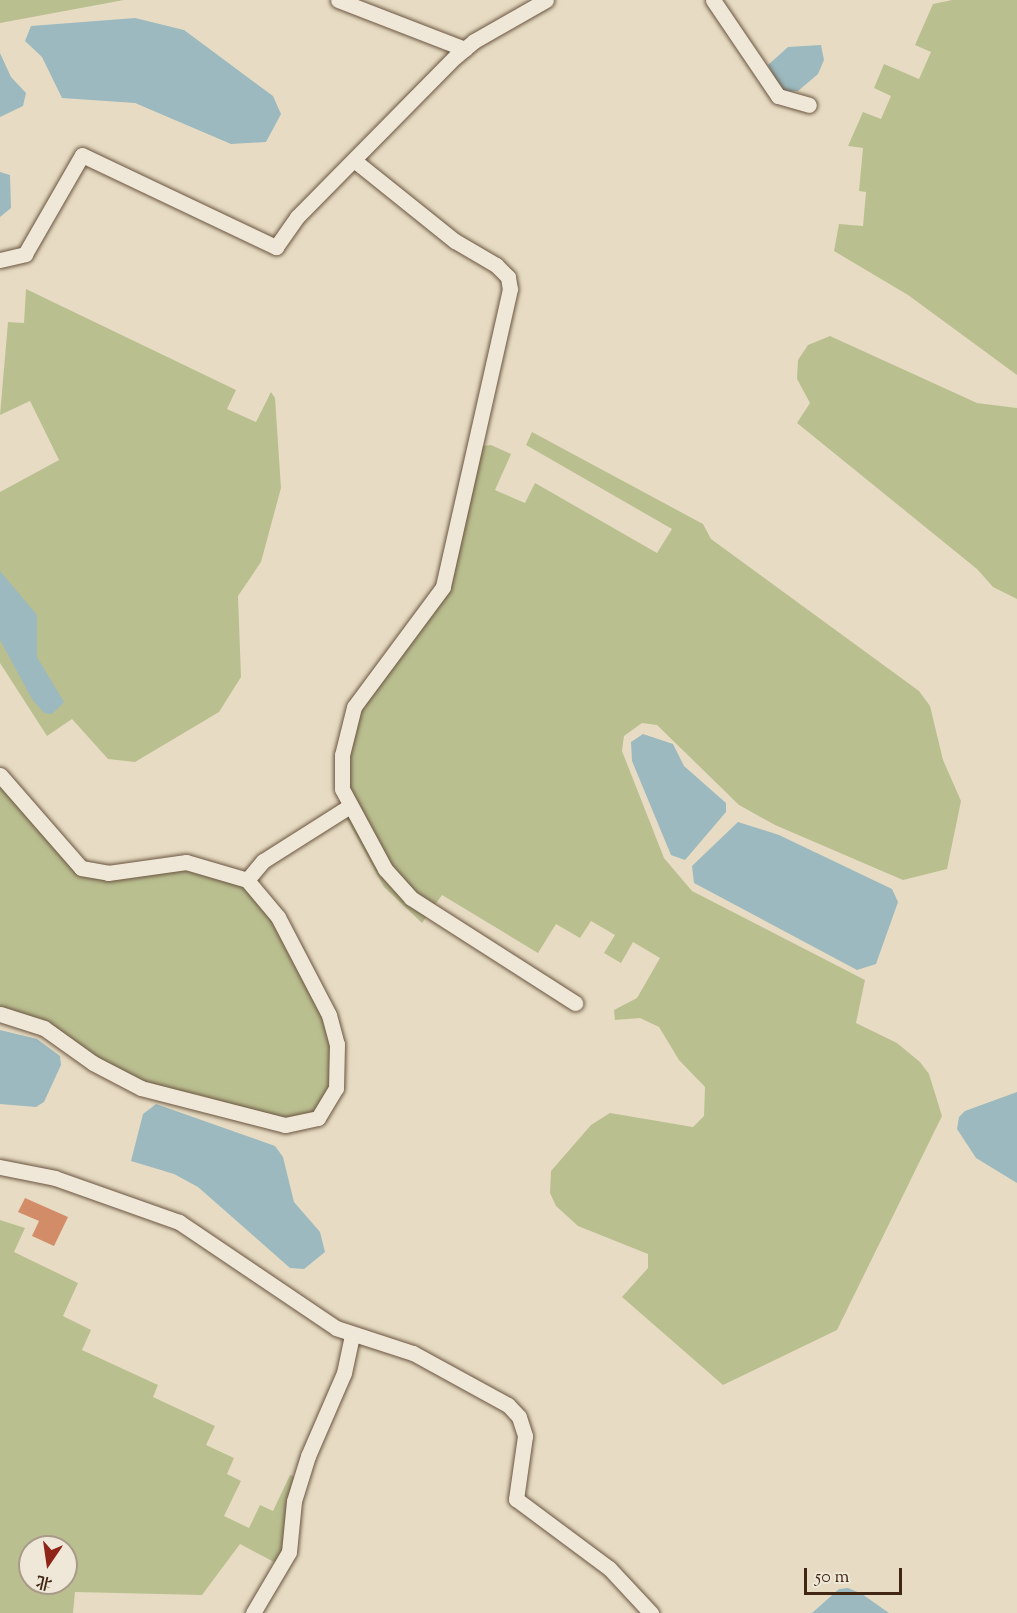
<!DOCTYPE html>
<html>
<head>
<meta charset="utf-8">
<style>
  body { margin:0 }
  #map { position:relative; width:1017px; height:1613px; overflow:hidden; background:#e7dcc3; font-family:"Sorts Mill Goudy","Noto Serif SC",serif }
  div>[style] { position:absolute }
  .green>* { inset:0; background:#babf90 }
  .water>* { inset:0; background:#9bb9be }
  .building>* { inset:0; background:#d28c67 }
  .roads { filter:drop-shadow(0 0 2px #6a5440) drop-shadow(0 0 2px #6a5440) }
  .minor>* { height:15px; margin:-7.5px; padding:0 7.5px; transform-origin:7.5px; border-radius:7.5px; background:#efe8d8 }
  span { translate:-50% -50%; white-space:nowrap; text-align:center; line-height:1.15; -webkit-text-stroke:6px #efe8d8; paint-order:stroke }
  .north { position:absolute; left:18px; top:1535px; width:60px; height:60px; box-sizing:border-box; background:#efe8d8; border:2px solid #a99a8a; border-radius:50%; rotate:193deg; font-size:16px; font-weight:700; line-height:24px; text-align:center; color:#412614 }
  .north::after { content:''; display:block; margin:auto; width:21px; height:27px; background:#8f2418; clip-path:polygon(50% 0,100% 100%,50% 72%,0 100%) }
  .scale { position:absolute; left:804px; top:1568px; width:98px; height:27px; box-sizing:border-box; border:3px solid #412614; border-top:0; padding-left:8px; font-size:18px; line-height:21px; white-space:nowrap; color:#412614; -webkit-text-stroke:4px #efe8d8; paint-order:stroke }
</style>
</head>
<body>
<div id="map">
  <div class="green">
    <i style="clip-path:polygon(0 0,124px 0,0 23px)"></i>
    <i style="clip-path:polygon(952px 0,1017px 0,1017px 375px,908px 295px,834px 251px,839px 224px,863px 226px,866px 192px,859px 191px,863px 148px,848px 146px,863px 112px,881px 119px,891px 96px,874px 88px,884px 64px,919px 79px,931px 52px,915px 45px,933px 4px)"></i>
    <i style="clip-path:polygon(26px 289px,236px 390px,227px 409px,256px 422px,271px 392px,275px 398px,281px 488px,261px 562px,238px 596px,241px 677px,219px 712px,135px 762px,108px 759px,72px 719px,47px 736px,0 663px,0 492px,59px 460px,30px 401px,0 415px,8px 322px,24px 323px)"></i>
    <i style="clip-path:polygon(830px 336px,977px 403px,1017px 408px,1017px 599px,993px 587px,977px 569px,797px 423px,810px 403px,797px 379px,798px 360px,808px 345px)"></i>
    <i style="clip-path:polygon(532px 432px,703px 524px,711px 539px,919px 691px,930px 706px,943px 760px,961px 801px,947px 869px,903px 880px,775px 825px,739px 805px,657px 725px,642px 723px,624px 736px,622px 751px,664px 858px,692px 891px,865px 980px,856px 1023px,897px 1043px,920px 1062px,929px 1074px,942px 1116px,837px 1330px,723px 1385px,622px 1297px,648px 1268px,648px 1254px,578px 1226px,556px 1206px,550px 1193px,551px 1171px,591px 1125px,610px 1113px,693px 1127px,704px 1116px,705px 1087px,679px 1060px,659px 1027px,640px 1018px,615px 1020px,614px 1010px,637px 998px,660px 958px,633px 942px,621px 963px,604px 953px,615px 935px,591px 921px,580px 938px,556px 924px,538px 953px,442px 895px,422px 923px,384px 887px,347px 819px,357px 810px,349px 789px,347px 755px,358px 714px,448px 592px,476px 447px,491px 445px,511px 454px,495px 490px,525px 503px,535px 483px,657px 553px,672px 529px,526px 445px)"></i>
    <i style="clip-path:polygon(0 780px,79px 872px,169px 865px,245px 883px,274px 920px,332px 1034px,332px 1088px,316px 1115px,286px 1121px,200px 1095px,156px 1088px,0 1011px)"></i>
    <i style="clip-path:polygon(evenodd,0 1220px,25px 1228px,14px 1252px,78px 1283px,63px 1316px,91px 1330px,82px 1350px,158px 1385px,153px 1397px,215px 1426px,206px 1445px,234px 1458px,227px 1474px,241px 1481px,224px 1516px,249px 1528px,260px 1505px,273px 1511px,290px 1475px,296px 1477px,284px 1554px,276px 1563px,240px 1544px,202px 1595px,75px 1592px,73px 1613px,0 1613px,0 1220px,30px 1547px,66px 1547px,66px 1583px,30px 1583px,30px 1547px)"></i>
  </div>
  <div class="water">
    <i style="clip-path:polygon(135px 18px,184px 30px,273px 96px,281px 114px,266px 142px,231px 144px,135px 103px,62px 98px,42px 57px,25px 41px,31px 26px)"></i>
    <i style="clip-path:polygon(821px 45px,824px 60px,818px 74px,798px 91px,782px 92px,768px 65px,788px 47px)"></i>
    <i style="clip-path:polygon(0 53px,11px 77px,26px 93px,23px 106px,0 117px)"></i>
    <i style="clip-path:polygon(0 172px,10px 175px,11px 208px,0 217px)"></i>
    <i style="clip-path:polygon(0 571px,37px 615px,37px 657px,64px 702px,52px 714px,44px 713px,32px 699px,0 640px)"></i>
    <i style="clip-path:polygon(643px 734px,673px 744px,684px 766px,726px 803px,726px 812px,685px 860px,671px 855px,632px 761px,631px 742px)"></i>
    <i style="clip-path:polygon(738px 822px,779px 835px,892px 889px,898px 902px,876px 964px,857px 970px,694px 883px,692px 866px)"></i>
    <i style="clip-path:polygon(0 1030px,37px 1039px,60px 1056px,61px 1065px,44px 1102px,36px 1107px,0 1104px)"></i>
    <i style="clip-path:polygon(1017px 1092px,1017px 1183px,976px 1158px,957px 1129px,959px 1117px,965px 1111px)"></i>
    <i style="clip-path:polygon(156px 1104px,275px 1146px,283px 1157px,294px 1202px,320px 1232px,325px 1252px,304px 1269px,290px 1268px,198px 1187px,174px 1174px,131px 1161px,143px 1114px)"></i>
    <i style="clip-path:polygon(848px 1588px,862px 1594px,889px 1613px,812px 1613px,839px 1589px)"></i>
  </div>
  <div class="building">
    <i style="clip-path:polygon(25px 1198px,68px 1217px,54px 1246px,32px 1236px,39px 1221px,18px 1212px)"></i>
  </div>
  <div class="roads">
    <div class="minor">
      <i style="left:338px;top:0;width:136px;rotate:21.1deg"></i>
      <i style="left:713px;top:0;width:116px;rotate:55.9deg"></i>
      <i style="left:778px;top:96px;width:32px;rotate:16deg"></i>
      <i style="left:355px;top:161px;width:128px;rotate:38.7deg"></i>
      <i style="left:455px;top:241px;width:48px;rotate:30.3deg"></i>
      <i style="left:496px;top:265px;width:17px;rotate:45deg"></i>
      <i style="left:508px;top:277px;width:12px;rotate:81deg"></i>
      <i style="left:510px;top:289px;width:305px;rotate:102.7deg"></i>
      <i style="left:443px;top:587px;width:149px;rotate:126.6deg"></i>
      <i style="left:354px;top:707px;width:49px;rotate:104deg"></i>
      <i style="left:342px;top:755px;width:34px;rotate:90deg"></i>
      <i style="left:342px;top:789px;width:91px;rotate:61.7deg"></i>
      <i style="left:385px;top:869px;width:39px;rotate:48deg"></i>
      <i style="left:411px;top:898px;width:195px;rotate:32.6deg"></i>
      <i style="left:0;top:260px;width:26px;rotate:-13deg"></i>
      <i style="left:25px;top:254px;width:114px;rotate:-60.1deg"></i>
      <i style="left:82px;top:155px;width:215px;rotate:25.4deg"></i>
      <i style="left:276px;top:247px;width:37px;rotate:-55deg"></i>
      <i style="left:297px;top:217px;width:225px;rotate:-45.4deg"></i>
      <i style="left:455px;top:57px;width:25px;rotate:-40deg"></i>
      <i style="left:474px;top:41px;width:83px;rotate:-29.7deg"></i>
      <i style="left:0;top:775px;width:123px;rotate:48.9deg"></i>
      <i style="left:81px;top:868px;width:27px;rotate:10deg"></i>
      <i style="left:108px;top:873px;width:79px;rotate:-8deg"></i>
      <i style="left:186px;top:862px;width:64px;rotate:16.4deg"></i>
      <i style="left:247px;top:880px;width:48px;rotate:50deg"></i>
      <i style="left:278px;top:917px;width:110px;rotate:62.5deg"></i>
      <i style="left:329px;top:1015px;width:30px;rotate:75deg"></i>
      <i style="left:337px;top:1044px;width:44px;rotate:91.3deg"></i>
      <i style="left:336px;top:1088px;width:35px;rotate:121deg"></i>
      <i style="left:318px;top:1118px;width:34px;rotate:168deg"></i>
      <i style="left:285px;top:1125px;width:149px;rotate:-165.6deg"></i>
      <i style="left:141px;top:1088px;width:54px;rotate:-152.5deg"></i>
      <i style="left:93px;top:1063px;width:60px;rotate:-144.5deg"></i>
      <i style="left:44px;top:1028px;width:46px;rotate:-162.3deg"></i>
      <i style="left:247px;top:880px;width:25px;rotate:-50deg"></i>
      <i style="left:263px;top:861px;width:103px;rotate:-32.3deg"></i>
      <i style="left:0;top:1167px;width:56px;rotate:11.3deg"></i>
      <i style="left:55px;top:1178px;width:132px;rotate:19.5deg"></i>
      <i style="left:179px;top:1222px;width:189px;rotate:34deg"></i>
      <i style="left:336px;top:1328px;width:81px;rotate:18deg"></i>
      <i style="left:413px;top:1353px;width:108px;rotate:28.7deg"></i>
      <i style="left:508px;top:1405px;width:16px;rotate:47deg"></i>
      <i style="left:519px;top:1417px;width:20px;rotate:72deg"></i>
      <i style="left:525px;top:1436px;width:64px;rotate:98.1deg"></i>
      <i style="left:516px;top:1499px;width:116px;rotate:36.6deg"></i>
      <i style="left:609px;top:1568px;width:62px;rotate:47deg"></i>
      <i style="left:253px;top:1613px;width:71px;rotate:-59.5deg"></i>
      <i style="left:289px;top:1552px;width:51px;rotate:-84.4deg"></i>
      <i style="left:294px;top:1501px;width:47px;rotate:-72.7deg"></i>
      <i style="left:308px;top:1456px;width:90px;rotate:-66.6deg"></i>
      <i style="left:344px;top:1373px;width:40px;rotate:-78deg"></i>
    </div>
  </div>
  <div class="north">北</div>
  <div class="scale">50 m</div>
</div>
</body>
</html>
